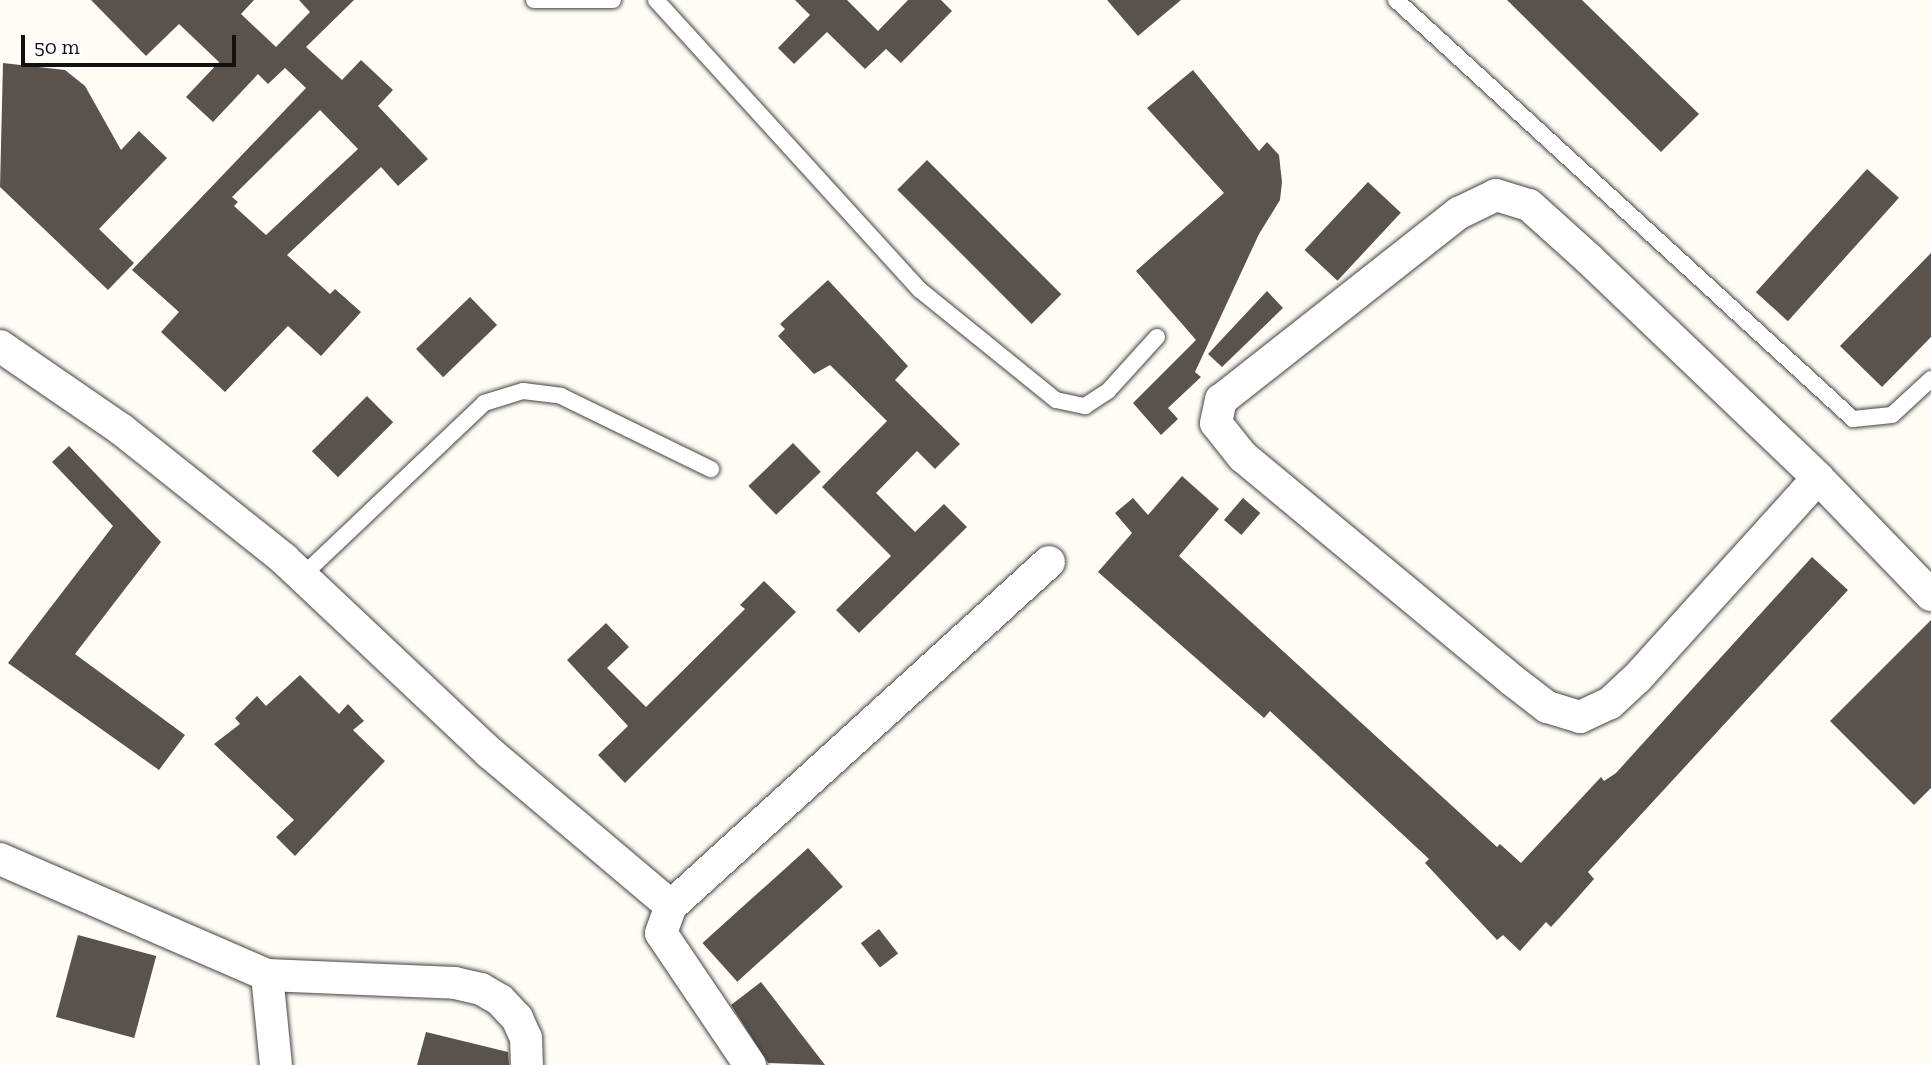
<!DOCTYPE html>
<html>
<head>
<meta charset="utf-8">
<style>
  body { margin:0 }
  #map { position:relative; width:1931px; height:1065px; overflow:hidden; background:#fffdf5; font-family:"Zilla Slab",serif }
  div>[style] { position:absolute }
  .building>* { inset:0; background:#5a524d; transform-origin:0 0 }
  .roads { filter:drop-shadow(0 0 2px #444) drop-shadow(0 0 2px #444) }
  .lane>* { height:16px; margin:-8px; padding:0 8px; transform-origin:8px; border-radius:8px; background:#fff }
  .street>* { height:32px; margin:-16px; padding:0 16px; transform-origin:16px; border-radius:16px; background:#fff }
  span { translate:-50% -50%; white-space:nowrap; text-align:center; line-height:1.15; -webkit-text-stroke:7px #fff; paint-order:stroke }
  .scale { position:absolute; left:21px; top:35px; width:215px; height:32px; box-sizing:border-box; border:4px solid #111; border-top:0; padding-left:9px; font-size:21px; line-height:24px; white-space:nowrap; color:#111; -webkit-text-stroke:5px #fff; paint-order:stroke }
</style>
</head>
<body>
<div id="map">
  <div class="building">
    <i style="clip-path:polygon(evenodd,91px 0,254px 0,241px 14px,276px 47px,310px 12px,299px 0,354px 0,306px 47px,342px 80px,361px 60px,393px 90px,378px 106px,428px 159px,398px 186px,381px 167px,287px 255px,330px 294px,335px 289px,361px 312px,321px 356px,288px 326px,225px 392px,161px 332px,179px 312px,132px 270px,306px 88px,285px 68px,268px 84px,258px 74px,213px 122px,186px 97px,219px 62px,179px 24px,146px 56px,91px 0,320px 110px,358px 149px,266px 235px,234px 206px,238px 202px,232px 197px,320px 110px)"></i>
    <i style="clip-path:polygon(795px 0,847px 0,878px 31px,908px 0,941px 0,952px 11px,901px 63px,886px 49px,865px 69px,827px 32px,794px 64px,778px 48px,810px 15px)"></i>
    <i style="clip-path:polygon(1107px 0,1181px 0,1138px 36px)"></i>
    <i style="clip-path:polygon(1507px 0,1582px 0,1699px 114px,1661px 152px)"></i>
    <i style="clip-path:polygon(3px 63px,65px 70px,85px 86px,121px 150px,139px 131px,167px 158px,99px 229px,134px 263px,108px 290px,0 187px)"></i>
    <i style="clip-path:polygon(1193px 70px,1259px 151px,1267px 142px,1279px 155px,1282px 182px,1280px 200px,1259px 234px,1195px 372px,1201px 377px,1168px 408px,1178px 419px,1161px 435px,1133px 403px,1196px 340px,1136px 271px,1224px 193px,1147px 108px)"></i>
    <i style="left:927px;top:160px;width:190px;height:42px;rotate:45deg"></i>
    <i style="left:1867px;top:169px;width:43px;height:166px;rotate:42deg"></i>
    <i style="left:1368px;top:182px;width:45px;height:93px;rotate:43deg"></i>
    <i style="clip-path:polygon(1931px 253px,1931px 337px,1882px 387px,1840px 346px)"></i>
    <i style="clip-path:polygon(828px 280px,908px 366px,895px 380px,960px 444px,935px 469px,917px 451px,876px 493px,915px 532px,944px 504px,967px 527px,859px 633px,836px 610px,891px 556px,822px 487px,887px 421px,830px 365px,814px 374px,778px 336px,785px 329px,780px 324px)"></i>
    <i style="clip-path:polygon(1267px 291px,1283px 308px,1222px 367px,1208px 354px)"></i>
    <i style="left:470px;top:297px;width:39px;height:75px;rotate:46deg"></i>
    <i style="left:367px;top:396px;width:37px;height:78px;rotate:45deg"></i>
    <i style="left:793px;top:443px;width:40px;height:62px;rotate:46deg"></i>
    <i style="clip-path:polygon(69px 446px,161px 542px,75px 654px,185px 735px,159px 770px,8px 663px,113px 526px,52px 462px)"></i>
    <i style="clip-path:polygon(1182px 476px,1219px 509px,1179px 556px,1497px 847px,1500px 844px,1521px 863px,1601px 777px,1604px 781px,1616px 773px,1812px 557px,1848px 590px,1588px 872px,1594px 879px,1563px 914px,1551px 927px,1546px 922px,1520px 951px,1503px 935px,1497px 940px,1425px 863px,1429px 859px,1270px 711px,1264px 718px,1098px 572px,1132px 533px,1115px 513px,1133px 498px,1148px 515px)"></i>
    <i style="left:1243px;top:498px;width:23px;height:29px;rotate:41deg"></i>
    <i style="clip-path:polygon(764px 581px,796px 612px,625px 783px,598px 755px,628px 726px,567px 660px,606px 623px,629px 647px,607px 668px,646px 707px,745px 609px,740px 605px)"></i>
    <i style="clip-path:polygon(1931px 620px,1931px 788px,1914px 805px,1830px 721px)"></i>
    <i style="clip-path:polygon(300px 675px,339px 714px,348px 704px,364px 721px,353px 730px,385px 761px,295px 856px,276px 837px,294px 820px,214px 744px,240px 724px,235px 718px,257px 696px,266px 706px)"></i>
    <i style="left:808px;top:848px;width:52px;height:142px;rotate:48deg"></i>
    <i style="left:879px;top:929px;width:31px;height:23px;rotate:52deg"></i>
    <i style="left:78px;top:935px;width:81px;height:85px;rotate:15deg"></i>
    <i style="clip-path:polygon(761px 982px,825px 1065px,768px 1063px,731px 1005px)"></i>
    <i style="clip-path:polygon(426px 1032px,508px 1052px,509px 1065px,417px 1065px)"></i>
  </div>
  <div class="roads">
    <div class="lane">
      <i style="left:534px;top:0;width:79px"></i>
      <i style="left:656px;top:0;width:392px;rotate:47.7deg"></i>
      <i style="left:920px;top:290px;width:175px;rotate:39deg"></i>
      <i style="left:1056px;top:400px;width:30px;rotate:12deg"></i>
      <i style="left:1085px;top:406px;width:27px;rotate:-33deg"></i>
      <i style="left:1108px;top:391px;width:73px;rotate:-47.8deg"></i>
      <i style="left:1396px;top:0;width:620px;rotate:42.52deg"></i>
      <i style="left:1853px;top:419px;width:39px;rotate:-6deg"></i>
      <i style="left:1892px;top:415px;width:53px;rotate:-42.7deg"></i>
      <i style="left:302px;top:576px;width:251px;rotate:-43.5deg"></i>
      <i style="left:484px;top:403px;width:41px;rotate:-17.1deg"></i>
      <i style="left:523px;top:391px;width:38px;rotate:7deg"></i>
      <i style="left:561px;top:396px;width:167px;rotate:26deg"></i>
    </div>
    <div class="street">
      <i style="left:0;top:346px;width:148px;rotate:34.5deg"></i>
      <i style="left:122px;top:430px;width:207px;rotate:38.5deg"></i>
      <i style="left:284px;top:559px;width:283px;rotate:43.3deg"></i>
      <i style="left:490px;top:753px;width:237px;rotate:40.2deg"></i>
      <i style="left:1818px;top:478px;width:270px;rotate:132.1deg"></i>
      <i style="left:1637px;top:678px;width:37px;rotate:137deg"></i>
      <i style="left:1610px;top:703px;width:33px;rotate:155deg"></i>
      <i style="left:1580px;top:717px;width:34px;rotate:-163deg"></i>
      <i style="left:1547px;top:707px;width:44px;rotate:-142.4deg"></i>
      <i style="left:1512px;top:680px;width:349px;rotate:-140.3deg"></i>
      <i style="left:1243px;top:457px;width:43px;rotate:-128.5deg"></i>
      <i style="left:1216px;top:423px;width:24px;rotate:-78deg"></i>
      <i style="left:1221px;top:400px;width:303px;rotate:-38.2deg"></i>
      <i style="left:1459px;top:213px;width:41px;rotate:-25.9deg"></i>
      <i style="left:1496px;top:195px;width:34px;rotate:17deg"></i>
      <i style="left:1529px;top:205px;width:82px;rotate:42deg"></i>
      <i style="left:1590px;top:260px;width:315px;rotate:43.7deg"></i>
      <i style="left:1818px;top:478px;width:163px;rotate:46deg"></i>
      <i style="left:0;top:859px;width:291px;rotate:23.5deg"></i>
      <i style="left:267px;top:975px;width:90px;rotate:84.3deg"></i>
      <i style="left:267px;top:975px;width:188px;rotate:2.4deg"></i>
      <i style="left:455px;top:983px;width:27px;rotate:13deg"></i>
      <i style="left:481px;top:989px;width:22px;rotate:30deg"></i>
      <i style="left:500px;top:1000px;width:25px;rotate:47deg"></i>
      <i style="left:517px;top:1018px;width:22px;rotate:66deg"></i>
      <i style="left:526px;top:1038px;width:27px;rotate:88deg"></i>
      <i style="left:750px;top:1065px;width:159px;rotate:-124deg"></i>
      <i style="left:661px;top:933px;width:29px;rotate:-70deg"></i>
      <i style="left:671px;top:906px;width:511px;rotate:-42.3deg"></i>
    </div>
  </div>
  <div class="scale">50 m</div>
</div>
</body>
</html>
